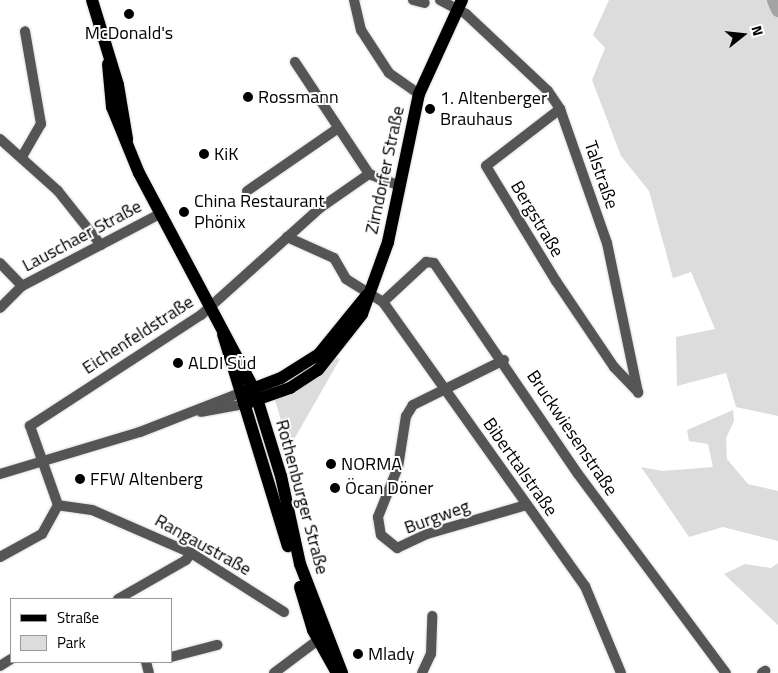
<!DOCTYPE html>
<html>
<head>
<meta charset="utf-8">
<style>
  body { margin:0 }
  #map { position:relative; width:778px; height:673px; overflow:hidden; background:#fff; font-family:"Titillium Web",sans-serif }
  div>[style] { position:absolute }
  .green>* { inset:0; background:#dcdcdc }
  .river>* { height:15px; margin:-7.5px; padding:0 7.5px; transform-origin:7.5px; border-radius:7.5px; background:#a3a3a3 }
  .roads { filter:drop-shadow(0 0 1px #dbdbdb) drop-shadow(0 0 1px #dbdbdb) }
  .minor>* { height:10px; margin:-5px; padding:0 5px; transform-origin:5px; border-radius:5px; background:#555 }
  .major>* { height:12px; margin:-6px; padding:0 6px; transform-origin:6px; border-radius:6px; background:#000 }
  .dots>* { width:14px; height:14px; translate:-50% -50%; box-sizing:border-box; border:2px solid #fff; border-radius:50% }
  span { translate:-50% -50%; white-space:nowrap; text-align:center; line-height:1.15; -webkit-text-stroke:4px #fff; paint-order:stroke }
  .poi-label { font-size:18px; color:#000 }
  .left { translate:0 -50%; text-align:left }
  .street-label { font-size:18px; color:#000 }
  .legend { position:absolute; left:10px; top:598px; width:162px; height:65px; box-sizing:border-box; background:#fff; border:1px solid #999; margin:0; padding:6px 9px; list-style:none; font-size:15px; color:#000 }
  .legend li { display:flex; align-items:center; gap:10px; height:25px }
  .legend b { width:25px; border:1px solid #999 }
  .north { position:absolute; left:718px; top:10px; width:50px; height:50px; -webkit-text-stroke:4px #fff; paint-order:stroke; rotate:74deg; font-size:14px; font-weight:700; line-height:20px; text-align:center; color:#000 }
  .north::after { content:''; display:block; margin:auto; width:18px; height:22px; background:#000; clip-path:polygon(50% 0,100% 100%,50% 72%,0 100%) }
</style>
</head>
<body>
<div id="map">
  <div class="green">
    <i style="clip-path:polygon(609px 0,778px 0,778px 416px,736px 407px,726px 373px,677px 386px,676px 337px,715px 329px,691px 272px,673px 278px,649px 191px,621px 156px,592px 80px,605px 48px,593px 35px)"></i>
    <i style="clip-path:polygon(336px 358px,340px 359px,289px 448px,275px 400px,305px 384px)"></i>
    <i style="clip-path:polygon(733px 410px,734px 421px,726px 438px,727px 459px,748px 484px,778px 491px,778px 541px,723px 527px,689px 537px,641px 467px,662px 471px,713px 467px,708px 444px,689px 441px,687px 430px)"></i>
    <i style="clip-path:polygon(778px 563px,778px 625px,724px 574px,745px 564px,771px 568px)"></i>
  </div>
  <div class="river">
    <i style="left:774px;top:0;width:10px;rotate:66deg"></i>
  </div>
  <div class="roads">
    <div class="minor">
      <i style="left:354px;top:0;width:31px;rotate:77deg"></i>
      <i style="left:361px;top:30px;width:51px;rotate:56.9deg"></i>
      <i style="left:389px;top:73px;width:37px;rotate:35deg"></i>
      <i style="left:413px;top:0;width:12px;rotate:14deg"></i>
      <i style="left:440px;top:0;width:30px;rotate:28deg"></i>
      <i style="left:466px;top:14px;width:112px;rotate:43.2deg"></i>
      <i style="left:548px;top:91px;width:22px;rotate:56deg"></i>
      <i style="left:560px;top:109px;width:142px;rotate:70.7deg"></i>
      <i style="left:607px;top:243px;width:153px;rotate:78.3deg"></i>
      <i style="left:295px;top:62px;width:134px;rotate:56.5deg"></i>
      <i style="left:560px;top:109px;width:93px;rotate:142.4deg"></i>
      <i style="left:486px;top:166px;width:135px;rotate:58.7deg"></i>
      <i style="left:556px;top:281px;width:104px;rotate:56deg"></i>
      <i style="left:614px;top:367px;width:35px;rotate:46deg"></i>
      <i style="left:0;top:139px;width:78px;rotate:41.9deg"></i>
      <i style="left:58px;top:191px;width:69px;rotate:51.5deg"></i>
      <i style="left:23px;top:155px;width:36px;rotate:-60deg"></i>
      <i style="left:41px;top:124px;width:94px;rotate:-99.8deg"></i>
      <i style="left:247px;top:191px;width:109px;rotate:-34.6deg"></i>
      <i style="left:287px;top:237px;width:51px;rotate:24.1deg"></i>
      <i style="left:334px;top:258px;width:24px;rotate:60deg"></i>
      <i style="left:346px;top:279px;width:44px;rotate:31.9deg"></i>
      <i style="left:383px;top:302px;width:349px;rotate:54.6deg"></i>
      <i style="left:585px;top:586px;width:94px;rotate:67.5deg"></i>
      <i style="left:0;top:263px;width:32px;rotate:46deg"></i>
      <i style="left:383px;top:302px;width:59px;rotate:-42.9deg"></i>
      <i style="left:426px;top:262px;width:8px;rotate:7deg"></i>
      <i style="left:434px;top:263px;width:255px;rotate:55.7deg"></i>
      <i style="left:578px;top:474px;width:248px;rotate:53.4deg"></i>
      <i style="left:0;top:308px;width:31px;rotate:-45deg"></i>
      <i style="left:22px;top:286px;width:153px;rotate:-27.6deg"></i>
      <i style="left:504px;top:360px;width:102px;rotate:153.7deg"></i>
      <i style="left:413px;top:405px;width:13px;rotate:122deg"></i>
      <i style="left:406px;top:416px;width:52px;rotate:98.9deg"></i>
      <i style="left:398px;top:467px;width:54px;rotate:111.8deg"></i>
      <i style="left:378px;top:517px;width:18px;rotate:81deg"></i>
      <i style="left:381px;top:535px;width:21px;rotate:39deg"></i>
      <i style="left:397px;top:548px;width:33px;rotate:-25deg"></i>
      <i style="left:427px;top:534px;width:103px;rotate:-16.3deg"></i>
      <i style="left:201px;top:412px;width:44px;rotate:-10.5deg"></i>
      <i style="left:0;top:474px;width:146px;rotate:-16.7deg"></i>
      <i style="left:140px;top:432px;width:107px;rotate:-21.3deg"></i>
      <i style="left:0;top:557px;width:48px;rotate:-28.7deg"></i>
      <i style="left:42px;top:534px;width:33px;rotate:-61deg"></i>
      <i style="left:118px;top:599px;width:78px;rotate:-29.8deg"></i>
      <i style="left:186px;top:560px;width:9px;rotate:-54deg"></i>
      <i style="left:284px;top:612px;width:110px;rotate:-147.6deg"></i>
      <i style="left:191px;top:553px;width:108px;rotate:-156.5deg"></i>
      <i style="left:92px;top:510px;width:34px;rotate:-172deg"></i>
      <i style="left:58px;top:505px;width:84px;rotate:-109.5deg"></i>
      <i style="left:30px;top:426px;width:204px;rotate:-33deg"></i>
      <i style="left:201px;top:315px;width:160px;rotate:-42deg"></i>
      <i style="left:320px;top:208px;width:60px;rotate:-34.8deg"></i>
      <i style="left:369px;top:174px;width:31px;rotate:21deg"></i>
      <i style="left:171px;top:657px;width:48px;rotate:-14.6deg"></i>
      <i style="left:146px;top:662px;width:11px;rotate:75deg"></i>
      <i style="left:0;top:666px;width:13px;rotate:-32deg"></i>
      <i style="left:274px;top:673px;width:55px;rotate:-36.9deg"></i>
      <i style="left:422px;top:673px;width:21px;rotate:-65deg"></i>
      <i style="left:431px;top:654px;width:38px;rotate:-88deg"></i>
      <i style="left:762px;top:673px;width:4px;rotate:-34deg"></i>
    </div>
    <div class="major">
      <i style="left:92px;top:0;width:89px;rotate:73deg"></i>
      <i style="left:118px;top:85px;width:55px;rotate:80.5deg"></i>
      <i style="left:108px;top:64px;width:43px;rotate:84.7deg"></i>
      <i style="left:112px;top:107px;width:71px;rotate:67.8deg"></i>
      <i style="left:139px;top:173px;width:245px;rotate:62deg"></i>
      <i style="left:254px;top:389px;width:91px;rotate:72.8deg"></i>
      <i style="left:281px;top:476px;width:90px;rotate:77.8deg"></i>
      <i style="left:300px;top:564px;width:117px;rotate:68.9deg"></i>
      <i style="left:223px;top:334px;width:222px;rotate:73deg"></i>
      <i style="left:247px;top:391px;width:36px;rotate:-21deg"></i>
      <i style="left:281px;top:378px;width:45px;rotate:-32.3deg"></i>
      <i style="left:319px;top:354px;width:76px;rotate:-50.9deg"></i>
      <i style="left:244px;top:404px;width:49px;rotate:-19.2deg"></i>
      <i style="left:290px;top:388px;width:33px;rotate:-33deg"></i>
      <i style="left:318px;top:370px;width:71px;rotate:-51.8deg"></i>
      <i style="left:362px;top:314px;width:77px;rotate:-70.1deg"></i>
      <i style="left:388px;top:242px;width:151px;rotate:-78.2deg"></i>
      <i style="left:419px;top:94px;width:103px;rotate:-65.4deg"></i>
      <i style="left:300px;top:587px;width:45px;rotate:73.2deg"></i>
      <i style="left:313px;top:630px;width:49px;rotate:60.8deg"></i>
    </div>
  </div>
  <div class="dots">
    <i style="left:129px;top:14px;background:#000"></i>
    <i style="left:248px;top:97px;background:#000"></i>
    <i style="left:430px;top:109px;background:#000"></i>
    <i style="left:204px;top:154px;background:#000"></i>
    <i style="left:184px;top:212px;background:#000"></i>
    <i style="left:178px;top:363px;background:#000"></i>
    <i style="left:331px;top:464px;background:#000"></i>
    <i style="left:80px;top:479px;background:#000"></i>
    <i style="left:335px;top:488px;background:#000"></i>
    <i style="left:358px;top:654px;background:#000"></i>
  </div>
  <div class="poi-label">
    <span style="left:129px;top:33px">McDonald's</span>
    <span class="left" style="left:258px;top:97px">Rossmann</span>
    <span class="left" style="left:440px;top:109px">1. Altenberger<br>Brauhaus</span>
    <span class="left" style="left:214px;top:154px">KiK</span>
    <span class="left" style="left:194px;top:212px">China Restaurant<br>Phönix</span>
    <span class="left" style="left:188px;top:363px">ALDI Süd</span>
    <span class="left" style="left:341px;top:464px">NORMA</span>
    <span class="left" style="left:90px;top:479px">FFW Altenberg</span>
    <span class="left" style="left:345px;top:488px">Öcan Döner</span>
    <span class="left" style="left:368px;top:654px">Mlady</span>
  </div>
  <div class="street-label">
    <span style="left:385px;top:170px;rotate:-78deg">Zirndorfer Straße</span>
    <span style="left:601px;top:175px;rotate:71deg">Talstraße</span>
    <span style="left:537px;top:219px;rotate:59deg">Bergstraße</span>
    <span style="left:82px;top:236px;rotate:-28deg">Lauschaer Straße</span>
    <span style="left:138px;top:335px;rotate:-33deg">Eichenfeldstraße</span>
    <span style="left:572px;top:433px;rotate:56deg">Bruckwiesenstraße</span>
    <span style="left:520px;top:467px;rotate:55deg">Biberttalstraße</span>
    <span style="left:302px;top:497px;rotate:75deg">Rothenburger Straße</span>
    <span style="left:437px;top:517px;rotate:-20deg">Burgweg</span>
    <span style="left:203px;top:545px;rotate:29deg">Rangaustraße</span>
  </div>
  <ul class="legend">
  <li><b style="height:6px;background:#000"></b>Straße</li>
  <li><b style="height:14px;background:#dcdcdc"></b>Park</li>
  </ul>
  <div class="north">N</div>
</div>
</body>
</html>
